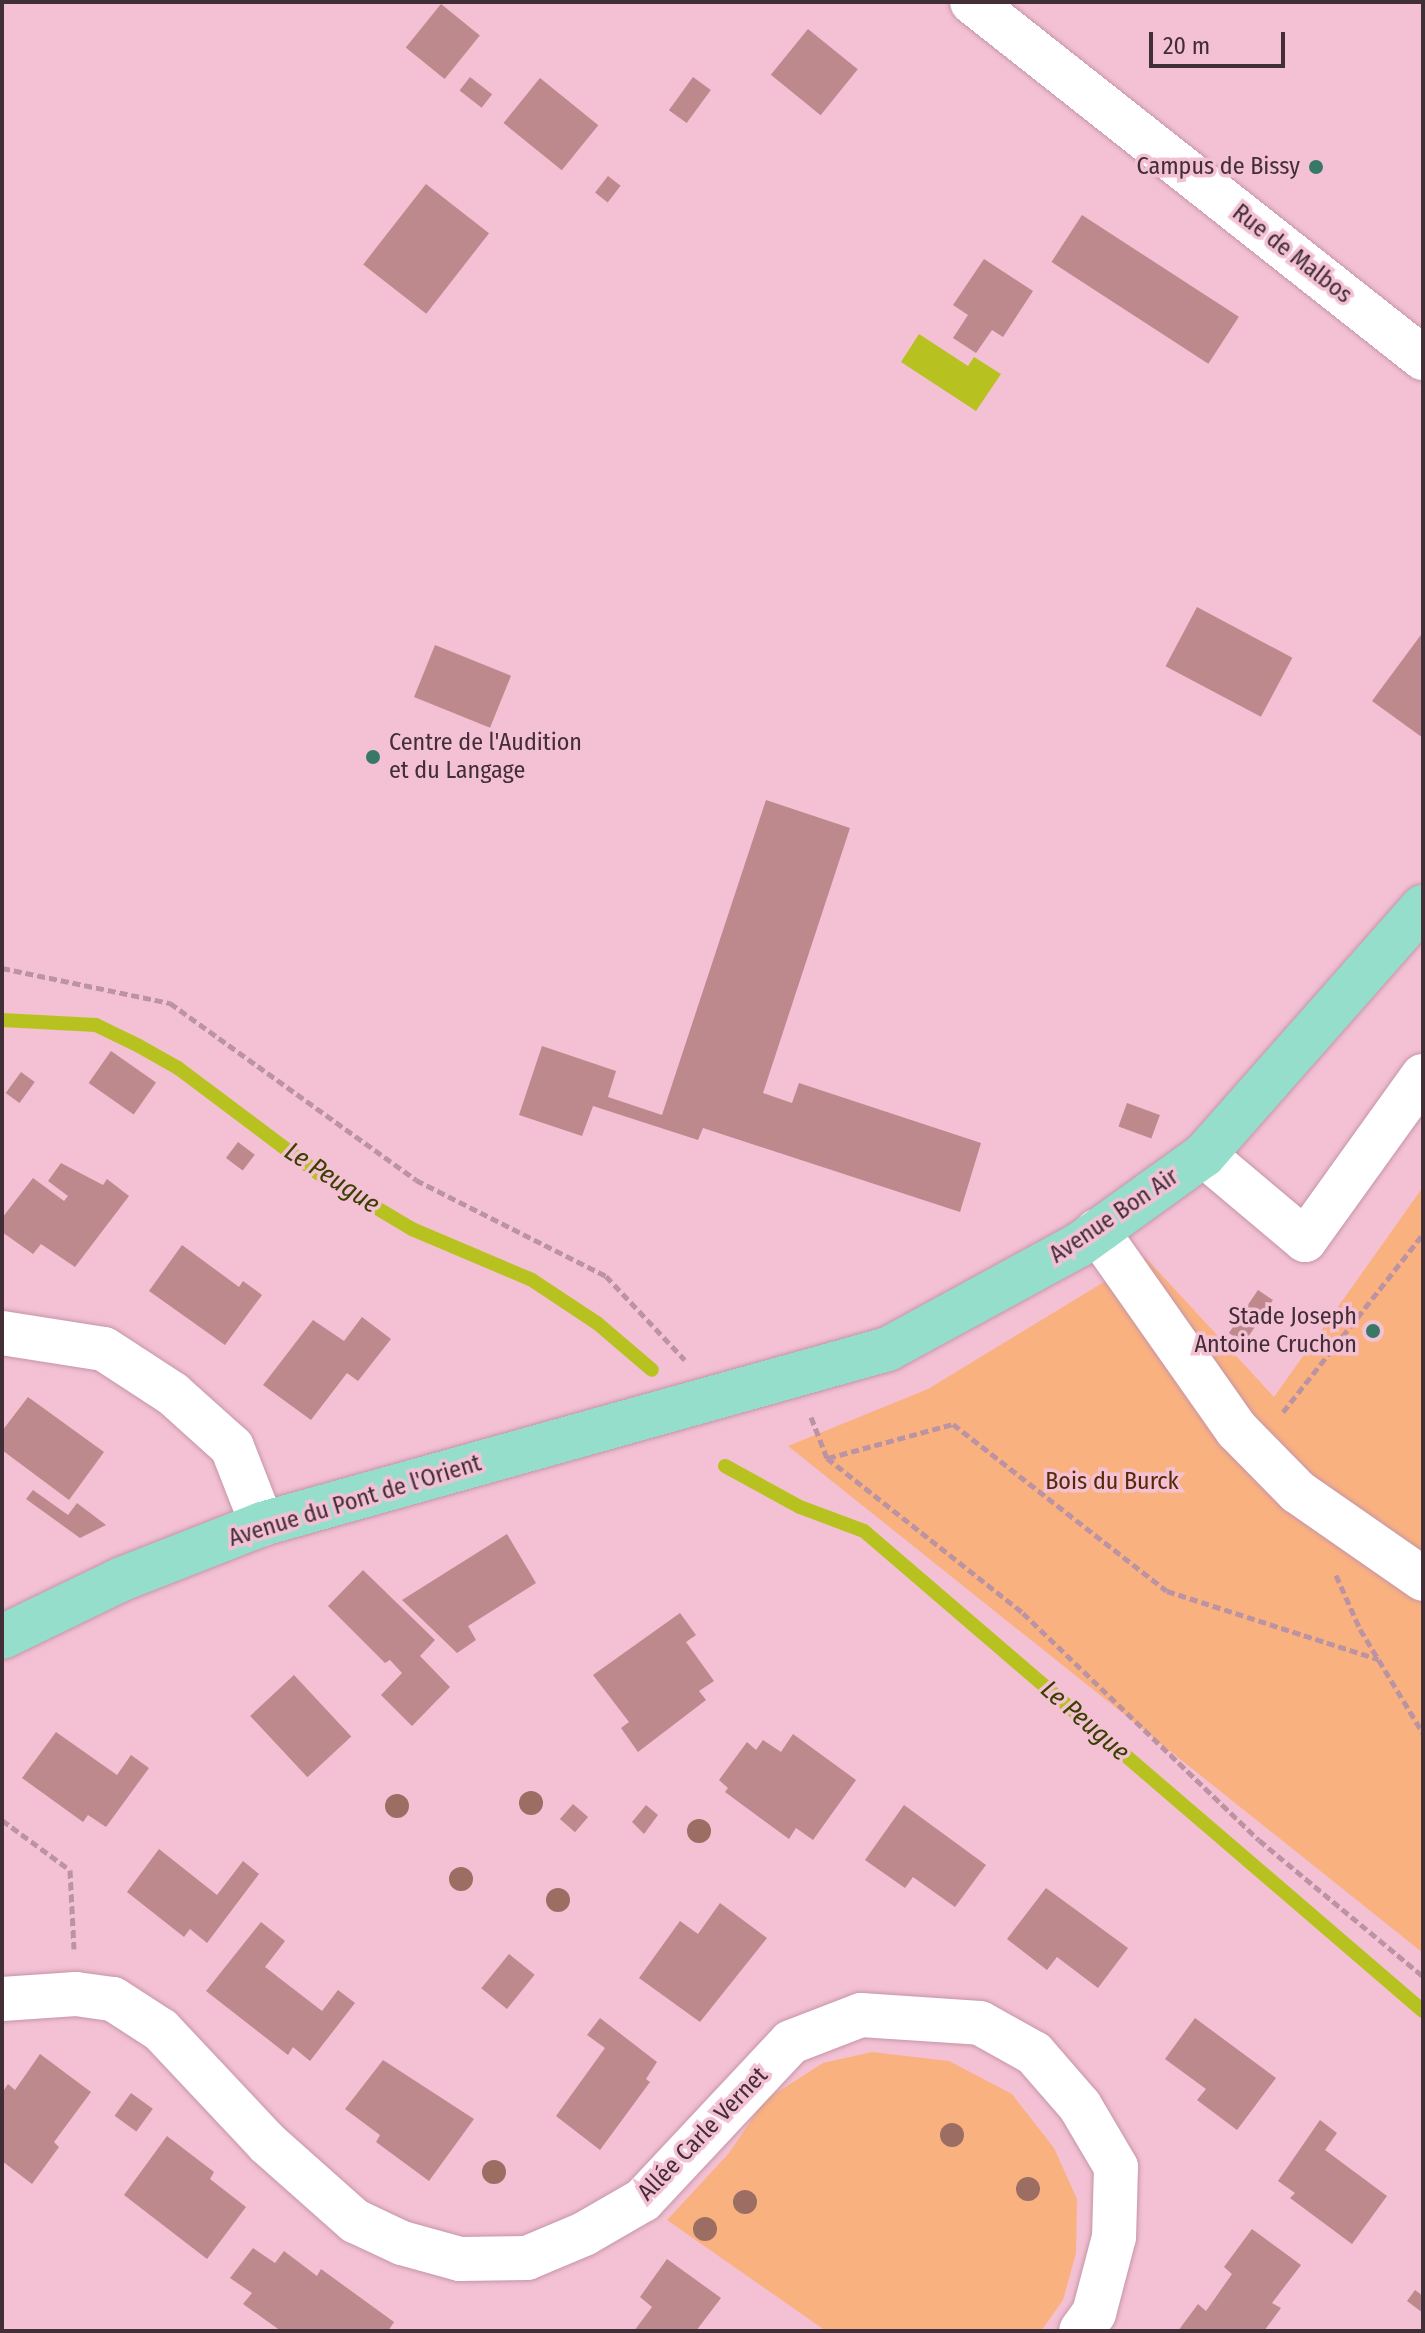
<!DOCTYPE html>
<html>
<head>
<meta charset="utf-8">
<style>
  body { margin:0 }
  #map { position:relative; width:1425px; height:2333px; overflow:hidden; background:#f3c0d4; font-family:"Fira Sans Condensed",sans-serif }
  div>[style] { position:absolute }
  .green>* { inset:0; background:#fab180 }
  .water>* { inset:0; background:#b7c220 }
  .stream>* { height:14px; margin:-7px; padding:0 7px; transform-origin:7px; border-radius:7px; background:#b7c220 }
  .building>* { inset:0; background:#bd898d; transform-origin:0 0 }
  .path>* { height:5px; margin-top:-2.5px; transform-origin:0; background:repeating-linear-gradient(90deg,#bc93a3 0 8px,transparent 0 12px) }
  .roads { filter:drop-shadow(0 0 2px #c595a7) drop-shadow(0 0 2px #c595a7) }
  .minor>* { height:44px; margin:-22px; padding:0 22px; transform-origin:22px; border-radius:22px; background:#fff }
  .major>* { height:44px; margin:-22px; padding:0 22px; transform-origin:22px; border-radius:22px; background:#96decc }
  .trees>* { width:24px; height:24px; margin:-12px; border-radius:50%; background:#9c6d62 }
  .dots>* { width:22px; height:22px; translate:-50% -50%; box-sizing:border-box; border:4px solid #f3c0d4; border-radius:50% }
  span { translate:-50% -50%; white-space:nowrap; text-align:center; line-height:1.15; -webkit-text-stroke:7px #f3c0d4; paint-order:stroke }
  .poi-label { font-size:24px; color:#422e36 }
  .right { translate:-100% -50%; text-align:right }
  .left { translate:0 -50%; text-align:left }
  .street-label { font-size:24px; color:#422e36 }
  .park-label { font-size:24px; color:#552905 }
  .water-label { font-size:26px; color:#3b3f00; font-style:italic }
  .frame { position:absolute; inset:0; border:4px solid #422e36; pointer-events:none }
  .scale { position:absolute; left:1149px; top:32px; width:136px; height:36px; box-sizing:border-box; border:4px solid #422e36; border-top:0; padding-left:10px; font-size:24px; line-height:28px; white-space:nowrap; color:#422e36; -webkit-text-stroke:6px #f3c0d4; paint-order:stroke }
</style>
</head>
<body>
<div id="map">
  <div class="green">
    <i style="clip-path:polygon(1423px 1187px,1423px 1953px,788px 1446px,928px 1389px,1145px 1257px,1274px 1397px)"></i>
    <i style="clip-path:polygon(872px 2052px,949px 2061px,1012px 2094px,1054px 2148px,1077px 2199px,1076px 2253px,1063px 2300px,1041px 2331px,826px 2331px,667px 2220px,729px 2153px,765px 2100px,823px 2063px)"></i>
  </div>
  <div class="water">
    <i style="clip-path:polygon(919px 334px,968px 366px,974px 357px,1001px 374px,976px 411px,901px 362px)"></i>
  </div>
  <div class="stream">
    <i style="left:2px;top:1020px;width:94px;rotate:3deg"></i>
    <i style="left:96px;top:1025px;width:48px;rotate:26deg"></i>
    <i style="left:139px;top:1046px;width:45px;rotate:29.4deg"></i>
    <i style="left:178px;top:1068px;width:175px;rotate:36.9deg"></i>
    <i style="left:318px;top:1173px;width:109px;rotate:30.8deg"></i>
    <i style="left:412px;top:1229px;width:130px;rotate:23deg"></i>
    <i style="left:532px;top:1280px;width:78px;rotate:33.5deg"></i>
    <i style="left:597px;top:1323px;width:72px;rotate:40.5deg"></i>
    <i style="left:725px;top:1466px;width:85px;rotate:28.7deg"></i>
    <i style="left:800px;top:1507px;width:68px;rotate:20.6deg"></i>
    <i style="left:864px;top:1531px;width:737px;rotate:40.65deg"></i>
  </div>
  <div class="building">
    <i style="left:441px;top:4px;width:50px;height:56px;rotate:39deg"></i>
    <i style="left:808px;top:29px;width:64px;height:59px;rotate:39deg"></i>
    <i style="left:470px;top:77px;width:28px;height:17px;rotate:38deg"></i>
    <i style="left:693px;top:77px;width:22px;height:41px;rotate:36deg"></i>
    <i style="left:540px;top:78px;width:75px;height:58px;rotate:39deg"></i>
    <i style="left:608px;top:176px;width:16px;height:21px;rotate:38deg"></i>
    <i style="left:426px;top:184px;width:80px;height:102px;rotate:38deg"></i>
    <i style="left:1082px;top:215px;width:187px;height:56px;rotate:33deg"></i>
    <i style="clip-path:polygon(984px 259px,1033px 291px,1003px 337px,992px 330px,976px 353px,953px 338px,968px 315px,953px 305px)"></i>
    <i style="left:1197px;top:607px;width:108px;height:67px;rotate:28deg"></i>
    <i style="clip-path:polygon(1423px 632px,1423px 738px,1372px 701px)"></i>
    <i style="left:435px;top:645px;width:82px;height:56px;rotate:22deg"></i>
    <i style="clip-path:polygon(766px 800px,850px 828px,763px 1093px,792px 1103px,799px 1083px,981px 1143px,960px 1212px,703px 1128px,698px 1140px,593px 1106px,582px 1136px,519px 1115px,542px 1046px,616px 1071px,608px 1097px,662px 1115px)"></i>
    <i style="left:111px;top:1051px;width:55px;height:39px;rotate:35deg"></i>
    <i style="left:21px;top:1072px;width:17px;height:26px;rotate:36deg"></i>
    <i style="left:1127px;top:1103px;width:35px;height:25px;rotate:20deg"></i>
    <i style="left:238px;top:1142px;width:21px;height:20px;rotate:37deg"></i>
    <i style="clip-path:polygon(61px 1163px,103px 1185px,107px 1179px,129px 1196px,75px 1267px,41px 1244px,33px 1254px,2px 1232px,2px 1218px,33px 1178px,64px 1201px,68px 1196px,48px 1181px)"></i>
    <i style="clip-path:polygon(182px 1245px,239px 1287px,243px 1281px,262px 1295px,225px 1345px,149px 1291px)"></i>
    <i style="left:1258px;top:1290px;width:18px;height:52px;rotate:34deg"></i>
    <i style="clip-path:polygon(362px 1317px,391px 1339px,358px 1381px,347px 1373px,311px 1420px,263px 1385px,313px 1320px,344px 1341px)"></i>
    <i style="clip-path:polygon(28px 1397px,104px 1452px,69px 1500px,2px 1450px,2px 1431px)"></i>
    <i style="clip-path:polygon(33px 1490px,68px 1515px,77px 1503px,106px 1525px,80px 1538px,26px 1499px)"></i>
    <i style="clip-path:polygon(507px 1534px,536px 1583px,468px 1626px,476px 1640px,457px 1653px,402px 1600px)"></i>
    <i style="clip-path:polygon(363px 1570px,435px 1640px,420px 1656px,450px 1687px,412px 1726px,381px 1695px,402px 1673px,390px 1660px,385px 1663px,328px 1606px)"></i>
    <i style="clip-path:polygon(680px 1613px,696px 1635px,686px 1642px,714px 1681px,699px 1691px,706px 1700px,638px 1752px,621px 1728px,629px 1722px,593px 1675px)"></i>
    <i style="left:294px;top:1675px;width:84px;height:60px;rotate:47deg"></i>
    <i style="clip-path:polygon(56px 1732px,117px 1775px,131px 1755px,149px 1768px,106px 1827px,88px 1815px,83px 1822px,22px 1778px)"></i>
    <i style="clip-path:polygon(793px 1734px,856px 1780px,813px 1840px,796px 1828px,789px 1839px,725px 1792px,728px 1788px,719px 1780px,747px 1742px,756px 1750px,763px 1740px,781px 1752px)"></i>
    <i style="left:573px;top:1804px;width:20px;height:20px;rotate:41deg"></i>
    <i style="clip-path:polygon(646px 1805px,658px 1815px,644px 1834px,632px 1822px)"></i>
    <i style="clip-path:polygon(904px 1805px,986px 1865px,955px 1907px,913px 1877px,905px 1888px,865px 1860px)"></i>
    <i style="clip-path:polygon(159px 1849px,217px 1895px,243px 1861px,259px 1874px,207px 1943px,190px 1929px,184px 1937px,127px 1892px)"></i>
    <i style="clip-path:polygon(1046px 1888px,1128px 1948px,1098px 1988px,1057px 1957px,1047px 1970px,1007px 1939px)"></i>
    <i style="clip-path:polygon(720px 1903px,767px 1938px,700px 2022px,639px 1978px,680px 1921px,698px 1934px)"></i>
    <i style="clip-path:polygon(261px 1922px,285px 1941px,265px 1967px,322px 2011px,338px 1990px,355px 2003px,310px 2061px,293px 2047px,288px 2055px,206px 1991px)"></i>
    <i style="left:509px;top:1954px;width:33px;height:44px;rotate:39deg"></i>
    <i style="clip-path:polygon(600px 2018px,657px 2062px,646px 2079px,650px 2082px,600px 2150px,556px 2116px,605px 2048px,587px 2035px)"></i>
    <i style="clip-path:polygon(1195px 2018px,1276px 2078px,1237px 2130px,1197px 2100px,1206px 2089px,1165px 2059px)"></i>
    <i style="clip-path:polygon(40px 2054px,91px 2092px,54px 2142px,59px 2147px,32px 2184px,2px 2161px,2px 2093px,8px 2084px,15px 2090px)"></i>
    <i style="clip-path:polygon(383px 2060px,474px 2119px,429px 2181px,376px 2142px,380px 2135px,345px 2109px)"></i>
    <i style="left:131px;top:2093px;width:27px;height:28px;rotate:36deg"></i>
    <i style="clip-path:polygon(1320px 2120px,1337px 2133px,1325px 2150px,1387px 2196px,1352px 2244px,1290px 2198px,1295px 2193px,1278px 2181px)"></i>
    <i style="clip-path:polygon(167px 2136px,214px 2172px,210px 2179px,246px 2207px,207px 2259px,124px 2195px)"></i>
    <i style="clip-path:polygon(1252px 2229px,1301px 2265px,1272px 2303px,1281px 2308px,1264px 2331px,1178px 2331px,1198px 2304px,1206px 2311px,1232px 2274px,1224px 2267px)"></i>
    <i style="clip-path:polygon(253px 2248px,275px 2263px,284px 2251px,317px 2276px,321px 2269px,394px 2322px,388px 2331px,281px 2331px,243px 2304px,252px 2293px,230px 2278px)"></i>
    <i style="clip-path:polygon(667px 2259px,721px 2298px,696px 2331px,634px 2331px,652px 2307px,640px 2297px)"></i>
    <i style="clip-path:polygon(1415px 2290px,1423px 2296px,1423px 2313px,1407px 2301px)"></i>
  </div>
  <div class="path">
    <i style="left:2px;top:968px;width:172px;rotate:11.8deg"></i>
    <i style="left:170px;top:1003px;width:303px;rotate:35.7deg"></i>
    <i style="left:416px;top:1180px;width:213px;rotate:26.8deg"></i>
    <i style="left:606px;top:1276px;width:115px;rotate:46.8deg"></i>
    <i style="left:1283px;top:1412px;width:226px;rotate:-51.8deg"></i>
    <i style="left:811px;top:1417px;width:44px;rotate:68.7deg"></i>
    <i style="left:827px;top:1458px;width:250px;rotate:38.3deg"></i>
    <i style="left:1023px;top:1613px;width:327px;rotate:43.9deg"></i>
    <i style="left:1259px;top:1840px;width:213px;rotate:39.7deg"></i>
    <i style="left:828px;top:1458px;width:130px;rotate:-15.2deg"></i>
    <i style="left:953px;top:1424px;width:271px;rotate:38deg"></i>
    <i style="left:1167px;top:1591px;width:222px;rotate:17.9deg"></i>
    <i style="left:1336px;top:1575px;width:59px;rotate:66deg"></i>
    <i style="left:1360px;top:1629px;width:122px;rotate:58.8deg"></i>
    <i style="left:2px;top:1820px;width:84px;rotate:36.3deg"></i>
    <i style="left:70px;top:1870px;width:79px;rotate:87.1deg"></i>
  </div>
  <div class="roads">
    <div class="minor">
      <i style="left:972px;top:2px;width:575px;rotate:38.29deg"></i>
      <i style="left:1204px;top:1155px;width:132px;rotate:40.1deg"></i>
      <i style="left:1305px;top:1240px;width:202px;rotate:-54.3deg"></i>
      <i style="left:1097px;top:1231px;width:243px;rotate:54.9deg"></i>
      <i style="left:1237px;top:1430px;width:87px;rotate:45.5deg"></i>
      <i style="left:1298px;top:1492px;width:152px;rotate:34.8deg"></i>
      <i style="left:2px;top:1333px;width:103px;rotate:8.9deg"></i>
      <i style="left:104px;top:1349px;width:82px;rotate:33.1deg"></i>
      <i style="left:173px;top:1394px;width:79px;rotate:41.9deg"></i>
      <i style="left:232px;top:1447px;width:83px;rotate:68.7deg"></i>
      <i style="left:2px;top:1999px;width:74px;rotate:-3.9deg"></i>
      <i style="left:76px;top:1994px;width:37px;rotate:8deg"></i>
      <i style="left:113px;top:1999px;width:57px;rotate:32.9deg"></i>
      <i style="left:161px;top:2030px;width:155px;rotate:46.8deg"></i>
      <i style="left:267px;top:2143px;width:118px;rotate:41.6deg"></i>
      <i style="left:355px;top:2221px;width:52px;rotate:25.1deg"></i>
      <i style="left:402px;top:2243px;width:60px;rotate:15.4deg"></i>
      <i style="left:460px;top:2259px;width:67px;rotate:-0.9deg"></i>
      <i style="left:527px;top:2258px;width:62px;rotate:-22.8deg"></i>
      <i style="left:584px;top:2234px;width:68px;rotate:-30deg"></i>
      <i style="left:643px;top:2200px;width:216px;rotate:-46.9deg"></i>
      <i style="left:791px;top:2042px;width:75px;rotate:-21.1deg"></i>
      <i style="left:861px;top:2015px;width:119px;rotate:3.8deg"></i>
      <i style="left:980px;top:2023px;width:62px;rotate:29.1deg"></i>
      <i style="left:1034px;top:2053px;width:70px;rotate:49deg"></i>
      <i style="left:1080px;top:2106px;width:71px;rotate:59.5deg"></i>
      <i style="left:1116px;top:2167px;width:70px;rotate:91.6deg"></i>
      <i style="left:1114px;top:2237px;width:79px;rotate:104.7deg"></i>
      <i style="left:1094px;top:2313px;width:22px;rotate:126deg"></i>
    </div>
    <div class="major">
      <i style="left:2px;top:1637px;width:133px;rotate:-25.8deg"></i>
      <i style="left:122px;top:1579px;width:150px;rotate:-21.4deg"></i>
      <i style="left:262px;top:1524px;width:650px;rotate:-15.62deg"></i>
      <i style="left:888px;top:1349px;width:217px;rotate:-28.6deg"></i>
      <i style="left:1079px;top:1245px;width:154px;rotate:-35.8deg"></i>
      <i style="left:1204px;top:1155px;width:331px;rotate:-48.6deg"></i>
    </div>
  </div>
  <div class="trees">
    <i style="left:531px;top:1803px"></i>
    <i style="left:397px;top:1806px"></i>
    <i style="left:699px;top:1831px"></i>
    <i style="left:461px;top:1879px"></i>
    <i style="left:558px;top:1900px"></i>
    <i style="left:952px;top:2135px"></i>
    <i style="left:494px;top:2172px"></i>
    <i style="left:1028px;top:2189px"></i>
    <i style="left:745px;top:2202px"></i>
    <i style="left:705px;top:2229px"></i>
  </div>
  <div class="dots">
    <i style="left:1316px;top:167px;background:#387867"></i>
    <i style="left:373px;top:757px;background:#387867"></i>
    <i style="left:1373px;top:1331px;background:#387867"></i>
  </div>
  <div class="poi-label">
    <span class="right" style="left:1300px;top:167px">Campus de Bissy</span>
    <span class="left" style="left:389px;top:757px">Centre de l'Audition<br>et du Langage</span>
    <span class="right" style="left:1357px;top:1331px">Stade Joseph<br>Antoine Cruchon</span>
  </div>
  <div class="street-label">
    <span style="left:1292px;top:254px;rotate:38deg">Rue de Malbos</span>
    <span style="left:1114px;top:1216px;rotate:-34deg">Avenue Bon Air</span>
    <span style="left:355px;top:1501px;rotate:-17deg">Avenue du Pont de l'Orient</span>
    <span style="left:703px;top:2134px;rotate:-46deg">Allée Carle Vernet</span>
  </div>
  <div class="park-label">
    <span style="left:1112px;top:1482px">Bois du Burck</span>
  </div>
  <div class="water-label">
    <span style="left:332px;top:1178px;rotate:33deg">Le Peugue</span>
    <span style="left:1085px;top:1721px;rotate:41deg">Le Peugue</span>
  </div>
  <div class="frame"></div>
  <div class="scale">20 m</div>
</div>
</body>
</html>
